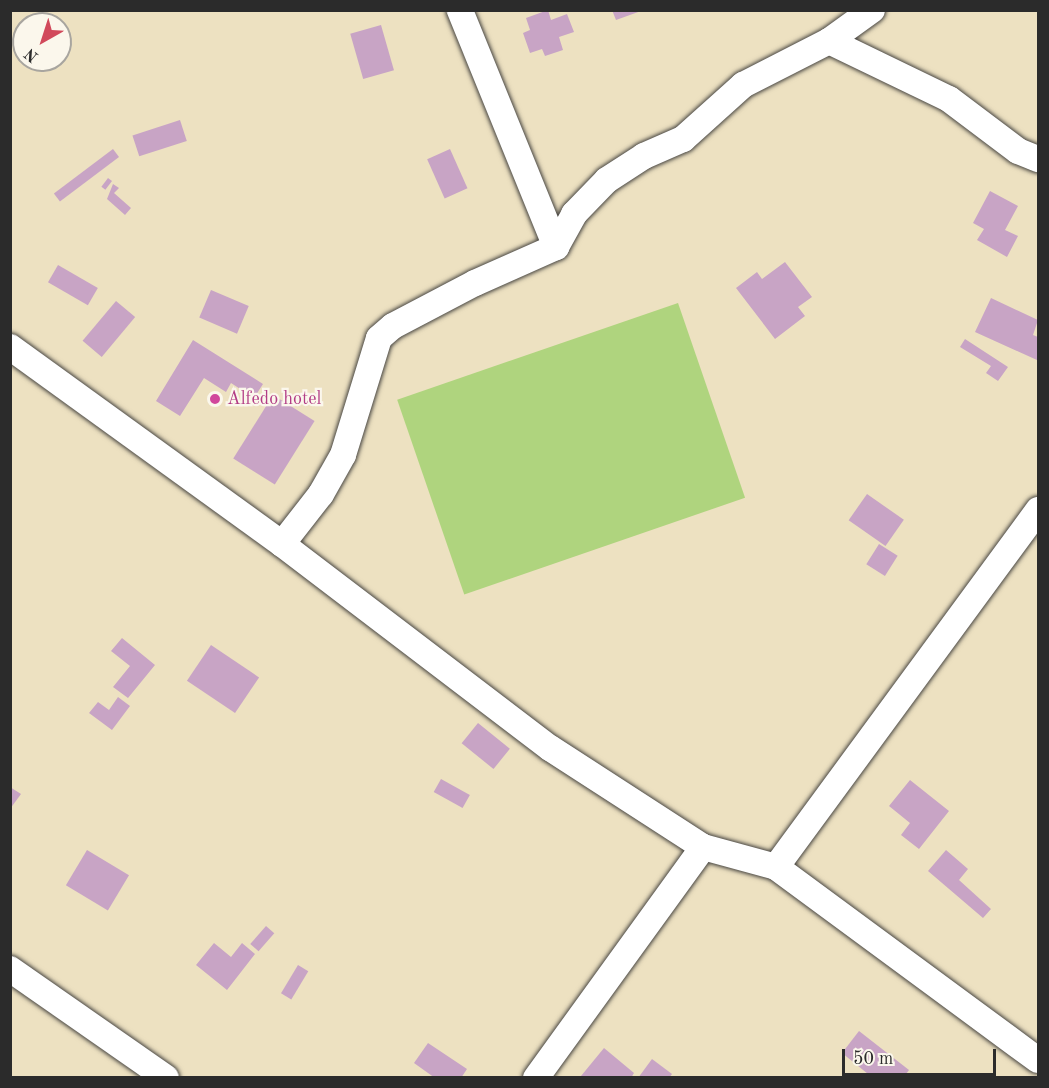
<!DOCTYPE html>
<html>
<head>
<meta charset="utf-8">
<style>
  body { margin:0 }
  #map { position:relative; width:1049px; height:1088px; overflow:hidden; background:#ede1c1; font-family:"Old Standard TT",serif }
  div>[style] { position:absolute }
  .green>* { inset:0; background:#afd47e; transform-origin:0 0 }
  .building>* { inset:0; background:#c8a4c5; transform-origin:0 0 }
  .roads { filter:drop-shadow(0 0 2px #484642) drop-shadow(0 0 2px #484642) }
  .minor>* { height:26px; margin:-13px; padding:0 13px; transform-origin:13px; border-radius:13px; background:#fff }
  .dots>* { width:16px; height:16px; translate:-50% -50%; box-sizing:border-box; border:3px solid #fbf7ec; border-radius:50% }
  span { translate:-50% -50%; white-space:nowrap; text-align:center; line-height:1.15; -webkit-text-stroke:4.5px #fbf7ec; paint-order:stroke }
  .hotel-label { font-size:18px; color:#b23c85 }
  .left { translate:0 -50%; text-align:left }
  .frame { position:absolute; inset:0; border:12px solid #2b2b2b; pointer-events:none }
  .north { position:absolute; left:12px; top:12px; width:60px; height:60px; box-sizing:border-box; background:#fbf7ec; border:2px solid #a8a59f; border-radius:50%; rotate:219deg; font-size:16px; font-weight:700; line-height:24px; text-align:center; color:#2b2b2b }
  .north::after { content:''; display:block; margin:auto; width:21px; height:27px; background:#d1495b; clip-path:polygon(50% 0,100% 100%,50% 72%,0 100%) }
  .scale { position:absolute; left:842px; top:1049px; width:154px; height:27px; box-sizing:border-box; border:3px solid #2b2b2b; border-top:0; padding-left:8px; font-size:18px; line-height:21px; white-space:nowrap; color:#2b2b2b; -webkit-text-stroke:4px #fbf7ec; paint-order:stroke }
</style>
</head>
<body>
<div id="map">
  <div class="green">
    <i style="left:678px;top:303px;width:206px;height:297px;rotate:71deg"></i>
  </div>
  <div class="building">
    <i style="clip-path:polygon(548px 10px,551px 20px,567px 14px,574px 32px,559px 37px,563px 50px,545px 56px,542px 49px,530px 53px,523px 33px,530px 30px,526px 18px)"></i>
    <i style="clip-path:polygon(612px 10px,641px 10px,641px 11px,616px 20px)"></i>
    <i style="left:381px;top:25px;width:47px;height:32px;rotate:74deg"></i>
    <i style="left:180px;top:120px;width:22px;height:50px;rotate:72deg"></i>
    <i style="left:113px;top:149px;width:10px;height:74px;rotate:53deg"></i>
    <i style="left:450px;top:149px;width:43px;height:25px;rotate:66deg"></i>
    <i style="left:108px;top:178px;width:5px;height:11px;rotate:37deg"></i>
    <i style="clip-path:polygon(113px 184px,119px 188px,114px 193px,131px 208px,125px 215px,107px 199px)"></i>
    <i style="clip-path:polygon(990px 191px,1018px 206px,1005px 230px,1018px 236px,1007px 257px,977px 240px,984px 229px,973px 223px)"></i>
    <i style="clip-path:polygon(785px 262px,812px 297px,798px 307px,805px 316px,775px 339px,736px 288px,757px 272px,762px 279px)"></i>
    <i style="left:58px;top:265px;width:46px;height:20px;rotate:30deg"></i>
    <i style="left:211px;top:290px;width:41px;height:30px;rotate:23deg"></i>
    <i style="clip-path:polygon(991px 298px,1038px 320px,1033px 335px,1038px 337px,1037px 360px,975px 332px)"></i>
    <i style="left:116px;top:301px;width:25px;height:52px;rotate:40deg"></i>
    <i style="clip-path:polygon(965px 339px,1008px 367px,998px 381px,986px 373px,991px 366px,960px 347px)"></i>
    <i style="clip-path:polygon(193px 340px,263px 384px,254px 398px,231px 383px,226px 392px,204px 378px,180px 416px,156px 401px)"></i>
    <i style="left:273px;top:395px;width:49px;height:75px;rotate:32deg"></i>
    <i style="left:867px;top:494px;width:45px;height:32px;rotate:35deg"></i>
    <i style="left:879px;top:544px;width:22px;height:24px;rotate:32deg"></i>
    <i style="clip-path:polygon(122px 638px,155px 665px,128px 698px,113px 687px,130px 666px,111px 651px)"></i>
    <i style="left:211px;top:645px;width:58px;height:43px;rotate:34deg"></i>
    <i style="clip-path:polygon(118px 697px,130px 706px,112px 730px,89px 713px,98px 702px,109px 710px)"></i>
    <i style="left:478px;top:723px;width:41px;height:26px;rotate:39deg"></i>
    <i style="left:441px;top:779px;width:33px;height:15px;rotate:29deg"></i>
    <i style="clip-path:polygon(910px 780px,949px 811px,919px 849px,901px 835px,910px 823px,889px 806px)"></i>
    <i style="clip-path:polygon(10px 787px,21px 794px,10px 809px)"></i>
    <i style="left:87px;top:850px;width:49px;height:41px;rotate:31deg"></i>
    <i style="clip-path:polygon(946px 850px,968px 869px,959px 880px,991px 909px,983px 918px,928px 871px)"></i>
    <i style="left:266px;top:926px;width:11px;height:24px;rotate:41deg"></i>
    <i style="clip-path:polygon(214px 943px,231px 957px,242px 943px,255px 954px,227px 990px,196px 965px)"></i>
    <i style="left:298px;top:965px;width:12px;height:33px;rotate:31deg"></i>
    <i style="clip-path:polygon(859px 1031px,909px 1070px,903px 1078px,873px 1078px,842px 1053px)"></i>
    <i style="clip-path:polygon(428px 1043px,467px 1069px,461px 1078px,435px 1078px,414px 1063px)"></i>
    <i style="clip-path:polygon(604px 1048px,634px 1073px,631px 1078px,581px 1076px)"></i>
    <i style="clip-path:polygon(652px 1059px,672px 1074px,669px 1078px,638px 1078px)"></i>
  </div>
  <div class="roads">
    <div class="minor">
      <i style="left:829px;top:41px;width:133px;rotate:25.8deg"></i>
      <i style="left:949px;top:99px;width:86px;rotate:37deg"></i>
      <i style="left:1018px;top:151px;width:22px;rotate:22deg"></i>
      <i style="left:556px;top:247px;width:38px;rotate:-61deg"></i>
      <i style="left:574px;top:214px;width:47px;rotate:-45.9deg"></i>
      <i style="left:607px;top:180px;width:44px;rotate:-33deg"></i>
      <i style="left:644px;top:156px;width:43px;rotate:-23.6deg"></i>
      <i style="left:683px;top:139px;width:81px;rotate:-42deg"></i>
      <i style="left:743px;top:85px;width:97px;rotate:-27.1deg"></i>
      <i style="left:829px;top:41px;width:53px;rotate:-35.8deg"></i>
      <i style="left:10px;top:347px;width:336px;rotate:35.9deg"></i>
      <i style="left:282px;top:544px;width:337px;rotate:37.3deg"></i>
      <i style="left:550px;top:748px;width:182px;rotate:32.9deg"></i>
      <i style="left:703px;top:847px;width:76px;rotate:15.3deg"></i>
      <i style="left:776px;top:867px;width:325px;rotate:36.4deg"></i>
      <i style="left:282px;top:544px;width:63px;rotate:-52deg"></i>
      <i style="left:321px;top:494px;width:45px;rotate:-60.6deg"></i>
      <i style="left:343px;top:455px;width:122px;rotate:-72.9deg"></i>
      <i style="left:379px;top:338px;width:18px;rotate:-41deg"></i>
      <i style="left:393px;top:326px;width:93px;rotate:-27.7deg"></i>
      <i style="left:475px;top:283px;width:89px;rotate:-24deg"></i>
      <i style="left:556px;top:247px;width:256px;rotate:-112.1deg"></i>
      <i style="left:776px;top:867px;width:443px;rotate:-53.7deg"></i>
      <i style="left:10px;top:969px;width:190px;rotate:34.9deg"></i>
      <i style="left:536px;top:1078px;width:285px;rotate:-54.1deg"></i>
    </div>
  </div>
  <div class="dots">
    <i style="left:215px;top:399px;background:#d1479c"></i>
  </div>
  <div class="hotel-label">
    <span class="left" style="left:227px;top:399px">Alfedo hotel</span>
  </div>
  <div class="frame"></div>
  <div class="north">N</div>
  <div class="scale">50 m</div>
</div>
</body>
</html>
